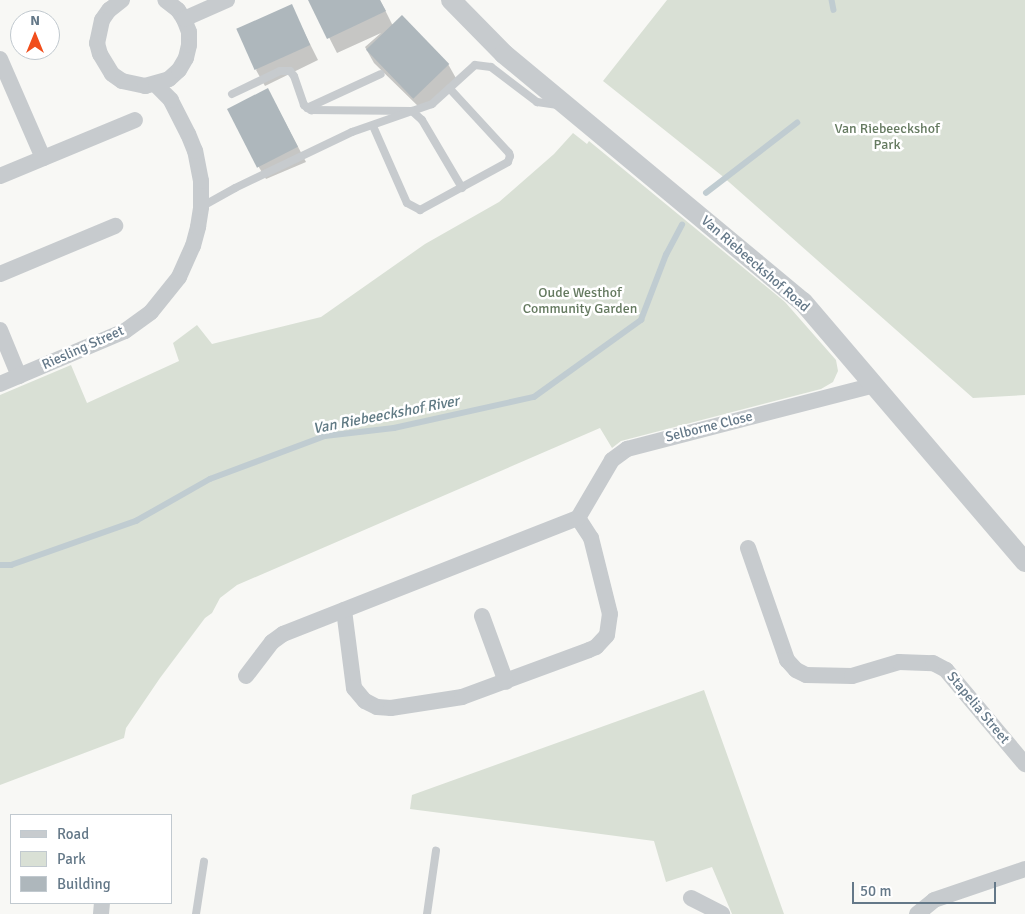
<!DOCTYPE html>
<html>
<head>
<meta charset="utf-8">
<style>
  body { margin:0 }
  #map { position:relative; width:1025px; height:914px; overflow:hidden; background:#f8f8f5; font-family:Signika,sans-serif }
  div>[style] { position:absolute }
  .green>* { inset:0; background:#d9e0d5 }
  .shadow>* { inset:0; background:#0003 }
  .stream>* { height:5.5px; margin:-2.75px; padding:0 2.75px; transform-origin:2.75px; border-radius:2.75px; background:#c0ccd1 }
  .building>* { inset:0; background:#aeb7bc; transform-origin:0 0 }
  .service>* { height:8px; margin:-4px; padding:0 4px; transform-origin:4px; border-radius:4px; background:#c7cbce }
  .minor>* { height:16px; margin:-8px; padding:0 8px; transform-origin:8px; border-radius:8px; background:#c7cbce }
  .tertiary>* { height:20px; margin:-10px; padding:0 10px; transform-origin:10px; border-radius:10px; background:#c7cbce }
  span { translate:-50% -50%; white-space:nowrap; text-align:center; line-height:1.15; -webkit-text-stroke:5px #fff; paint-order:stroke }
  .park-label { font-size:14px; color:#657a60 }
  .street-label { font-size:14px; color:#647888 }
  .water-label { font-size:15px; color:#607a84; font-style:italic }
  .legend { position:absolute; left:10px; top:814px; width:162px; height:90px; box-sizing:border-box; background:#fff; border:1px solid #c1c9cf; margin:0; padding:6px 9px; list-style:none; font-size:15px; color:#647888 }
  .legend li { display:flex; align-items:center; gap:10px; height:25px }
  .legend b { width:25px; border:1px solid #c1c9cf }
  .north { position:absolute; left:10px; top:10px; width:50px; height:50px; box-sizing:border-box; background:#fff; border:1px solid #c1c9cf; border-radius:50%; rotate:0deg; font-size:14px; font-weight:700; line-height:20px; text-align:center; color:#647888 }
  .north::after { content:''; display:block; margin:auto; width:18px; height:22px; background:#f14e1c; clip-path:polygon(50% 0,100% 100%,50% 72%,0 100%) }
  .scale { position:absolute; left:852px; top:882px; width:144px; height:22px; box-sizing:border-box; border:2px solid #647888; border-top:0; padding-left:6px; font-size:15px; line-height:18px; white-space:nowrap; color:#647888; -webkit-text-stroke:4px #fff; paint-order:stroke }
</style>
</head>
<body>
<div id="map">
  <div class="green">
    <i style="clip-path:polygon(667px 0,1025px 0,1025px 395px,973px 398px,721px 175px,603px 81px)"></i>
    <i style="clip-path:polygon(573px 133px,587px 144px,589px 141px,785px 302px,836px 360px,838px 371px,833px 382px,821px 389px,621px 441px,612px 448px,600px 428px,237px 585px,220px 598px,212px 613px,205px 618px,160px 678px,126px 728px,124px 738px,0 785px,0 395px,71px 365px,87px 403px,179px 361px,173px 343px,197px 325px,212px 344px,321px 317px,425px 244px,499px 202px,554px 154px)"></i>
    <i style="clip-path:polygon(704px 690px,784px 914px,732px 914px,712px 867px,666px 882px,654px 841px,410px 809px,412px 795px)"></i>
  </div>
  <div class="shadow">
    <i style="clip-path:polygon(310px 0,380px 0,392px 24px,448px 64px,457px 80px,422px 110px,374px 63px,365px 47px,381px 33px,337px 53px)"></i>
    <i style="clip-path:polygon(291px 6px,318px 60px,265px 86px,256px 70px)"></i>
    <i style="clip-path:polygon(276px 105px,306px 162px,266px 179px,257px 164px)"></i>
  </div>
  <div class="stream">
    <i style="left:832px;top:0;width:10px;rotate:79deg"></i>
    <i style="left:706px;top:193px;width:115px;rotate:-37.6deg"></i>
    <i style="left:0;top:565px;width:11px"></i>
    <i style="left:11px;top:565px;width:133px;rotate:-19.4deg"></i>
    <i style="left:136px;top:521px;width:85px;rotate:-29.6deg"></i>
    <i style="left:210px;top:479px;width:123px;rotate:-20.5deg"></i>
    <i style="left:325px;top:436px;width:69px;rotate:-6.6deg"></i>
    <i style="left:394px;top:428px;width:143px;rotate:-12.5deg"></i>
    <i style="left:534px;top:397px;width:132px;rotate:-35.7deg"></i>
    <i style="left:641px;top:320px;width:70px;rotate:-69deg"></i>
    <i style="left:666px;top:255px;width:34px;rotate:-62deg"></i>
  </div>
  <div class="building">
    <i style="clip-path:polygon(308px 0,380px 0,386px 11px,327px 39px)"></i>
    <i style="left:292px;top:4px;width:45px;height:61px;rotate:66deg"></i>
    <i style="left:402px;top:15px;width:68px;height:50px;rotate:46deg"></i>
    <i style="left:268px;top:88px;width:66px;height:46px;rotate:63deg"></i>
  </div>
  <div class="service">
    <i style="left:232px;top:94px;width:53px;rotate:-25.6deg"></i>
    <i style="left:280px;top:71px;width:10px"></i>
    <i style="left:290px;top:71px;width:6px;rotate:51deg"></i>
    <i style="left:294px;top:76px;width:31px;rotate:71deg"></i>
    <i style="left:304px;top:105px;width:9px;rotate:36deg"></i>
    <i style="left:311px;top:110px;width:101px;rotate:0.6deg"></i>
    <i style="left:412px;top:111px;width:13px;rotate:42deg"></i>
    <i style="left:422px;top:120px;width:79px;rotate:59.5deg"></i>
    <i style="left:307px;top:108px;width:81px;rotate:-24.7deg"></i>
    <i style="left:373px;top:126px;width:84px;rotate:66.2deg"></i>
    <i style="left:407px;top:203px;width:15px;rotate:28deg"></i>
    <i style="left:420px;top:210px;width:100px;rotate:-28.6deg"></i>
    <i style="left:508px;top:162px;width:6px;rotate:-72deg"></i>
    <i style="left:510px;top:156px;width:3px;rotate:-108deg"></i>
    <i style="left:509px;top:153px;width:88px;rotate:-132.7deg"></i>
    <i style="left:201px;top:207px;width:39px;rotate:-29deg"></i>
    <i style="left:235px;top:188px;width:130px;rotate:-25.6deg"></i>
    <i style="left:352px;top:132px;width:85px;rotate:-19.3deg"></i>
    <i style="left:432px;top:104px;width:58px;rotate:-42.2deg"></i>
    <i style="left:475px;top:65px;width:16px;rotate:7deg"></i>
    <i style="left:491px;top:67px;width:58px;rotate:37.3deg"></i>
    <i style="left:537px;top:102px;width:21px;rotate:8deg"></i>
    <i style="left:196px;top:914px;width:53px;rotate:-81.3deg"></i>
    <i style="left:427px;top:914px;width:64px;rotate:-81.9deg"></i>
  </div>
  <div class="minor">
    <i style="left:122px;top:0;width:16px;rotate:142deg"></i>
    <i style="left:109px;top:10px;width:12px;rotate:125deg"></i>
    <i style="left:102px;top:20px;width:24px;rotate:102deg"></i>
    <i style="left:97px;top:43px;width:11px;rotate:75deg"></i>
    <i style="left:100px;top:54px;width:23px;rotate:59deg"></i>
    <i style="left:112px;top:74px;width:12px;rotate:35deg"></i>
    <i style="left:122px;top:81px;width:24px;rotate:12deg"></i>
    <i style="left:145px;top:86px;width:25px;rotate:-16deg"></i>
    <i style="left:169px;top:79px;width:13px;rotate:-42deg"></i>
    <i style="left:179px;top:70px;width:14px;rotate:-60deg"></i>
    <i style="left:186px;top:58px;width:13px;rotate:-77deg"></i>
    <i style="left:189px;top:45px;width:13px;rotate:-90deg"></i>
    <i style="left:189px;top:32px;width:14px;rotate:-111deg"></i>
    <i style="left:184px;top:19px;width:11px;rotate:-124deg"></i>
    <i style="left:178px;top:10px;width:16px;rotate:-142deg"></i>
    <i style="left:184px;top:19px;width:47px;rotate:-23.8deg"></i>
    <i style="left:0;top:59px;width:108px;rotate:66.5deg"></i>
    <i style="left:0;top:176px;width:146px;rotate:-22.5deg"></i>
    <i style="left:0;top:274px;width:125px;rotate:-22.7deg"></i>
    <i style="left:0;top:330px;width:50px;rotate:67.6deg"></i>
    <i style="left:0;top:384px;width:136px;rotate:-23deg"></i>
    <i style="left:125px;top:331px;width:32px;rotate:-36deg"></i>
    <i style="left:151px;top:312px;width:45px;rotate:-51.3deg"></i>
    <i style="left:179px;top:277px;width:34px;rotate:-66deg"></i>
    <i style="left:193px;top:246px;width:20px;rotate:-75deg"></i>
    <i style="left:198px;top:227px;width:20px;rotate:-81deg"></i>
    <i style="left:201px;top:207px;width:26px;rotate:-90deg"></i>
    <i style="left:201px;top:181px;width:31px;rotate:-101deg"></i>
    <i style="left:195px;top:151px;width:18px;rotate:-112deg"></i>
    <i style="left:188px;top:134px;width:38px;rotate:-117deg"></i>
    <i style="left:171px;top:100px;width:21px;rotate:-135deg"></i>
    <i style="left:748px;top:548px;width:119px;rotate:70.8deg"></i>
    <i style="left:787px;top:660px;width:13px;rotate:48deg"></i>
    <i style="left:796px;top:670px;width:11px;rotate:27deg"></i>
    <i style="left:806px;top:675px;width:46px;rotate:1.2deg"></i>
    <i style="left:852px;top:676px;width:49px;rotate:-16.6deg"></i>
    <i style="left:899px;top:662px;width:34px;rotate:2deg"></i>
    <i style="left:933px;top:663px;width:15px;rotate:28deg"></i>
    <i style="left:946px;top:670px;width:123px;rotate:50deg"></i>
    <i style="left:344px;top:610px;width:79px;rotate:82.7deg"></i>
    <i style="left:354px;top:688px;width:17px;rotate:50deg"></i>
    <i style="left:365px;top:701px;width:13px;rotate:27deg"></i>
    <i style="left:377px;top:707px;width:14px;rotate:4deg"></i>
    <i style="left:391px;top:708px;width:72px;rotate:-8.8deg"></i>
    <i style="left:462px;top:697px;width:135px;rotate:-20.3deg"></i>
    <i style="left:589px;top:650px;width:8px;rotate:-23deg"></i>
    <i style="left:596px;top:647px;width:16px;rotate:-47deg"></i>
    <i style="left:607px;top:635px;width:21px;rotate:-82deg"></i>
    <i style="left:610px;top:614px;width:78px;rotate:-104deg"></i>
    <i style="left:591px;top:538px;width:24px;rotate:-123deg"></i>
    <i style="left:482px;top:616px;width:70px;rotate:70deg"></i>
    <i style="left:246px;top:676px;width:43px;rotate:-52.6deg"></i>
    <i style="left:272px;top:642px;width:14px;rotate:-36deg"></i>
    <i style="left:283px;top:634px;width:317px;rotate:-21.5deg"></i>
    <i style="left:578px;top:518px;width:67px;rotate:-59.6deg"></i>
    <i style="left:612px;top:460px;width:19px;rotate:-36deg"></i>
    <i style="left:627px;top:449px;width:255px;rotate:-14.5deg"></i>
    <i style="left:691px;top:898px;width:35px;rotate:27deg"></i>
    <i style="left:101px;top:914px;width:11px;rotate:-85deg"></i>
    <i style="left:917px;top:914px;width:22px;rotate:-39deg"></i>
    <i style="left:934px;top:900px;width:96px;rotate:-18.8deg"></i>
  </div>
  <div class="tertiary">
    <i style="left:451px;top:0;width:76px;rotate:45.5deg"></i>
    <i style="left:504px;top:54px;width:388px;rotate:39.7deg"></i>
    <i style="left:803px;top:302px;width:342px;rotate:49.5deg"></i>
  </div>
  <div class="park-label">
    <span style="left:887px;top:137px">Van Riebeeckshof<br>Park</span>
    <span style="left:580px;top:301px">Oude Westhof<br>Community Garden</span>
  </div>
  <div class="street-label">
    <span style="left:755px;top:264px;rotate:41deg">Van Riebeeckshof Road</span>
    <span style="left:83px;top:348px;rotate:-24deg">Riesling Street</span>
    <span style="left:709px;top:427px;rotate:-14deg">Selborne Close</span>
    <span style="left:978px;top:708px;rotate:50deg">Stapelia Street</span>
  </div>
  <div class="water-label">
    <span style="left:386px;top:415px;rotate:-11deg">Van Riebeeckshof River</span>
  </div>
  <ul class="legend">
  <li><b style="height:6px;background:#c7cbce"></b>Road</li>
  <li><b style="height:14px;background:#d9e0d5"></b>Park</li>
  <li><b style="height:14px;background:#aeb7bc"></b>Building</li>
  </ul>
  <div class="north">N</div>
  <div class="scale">50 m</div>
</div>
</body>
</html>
